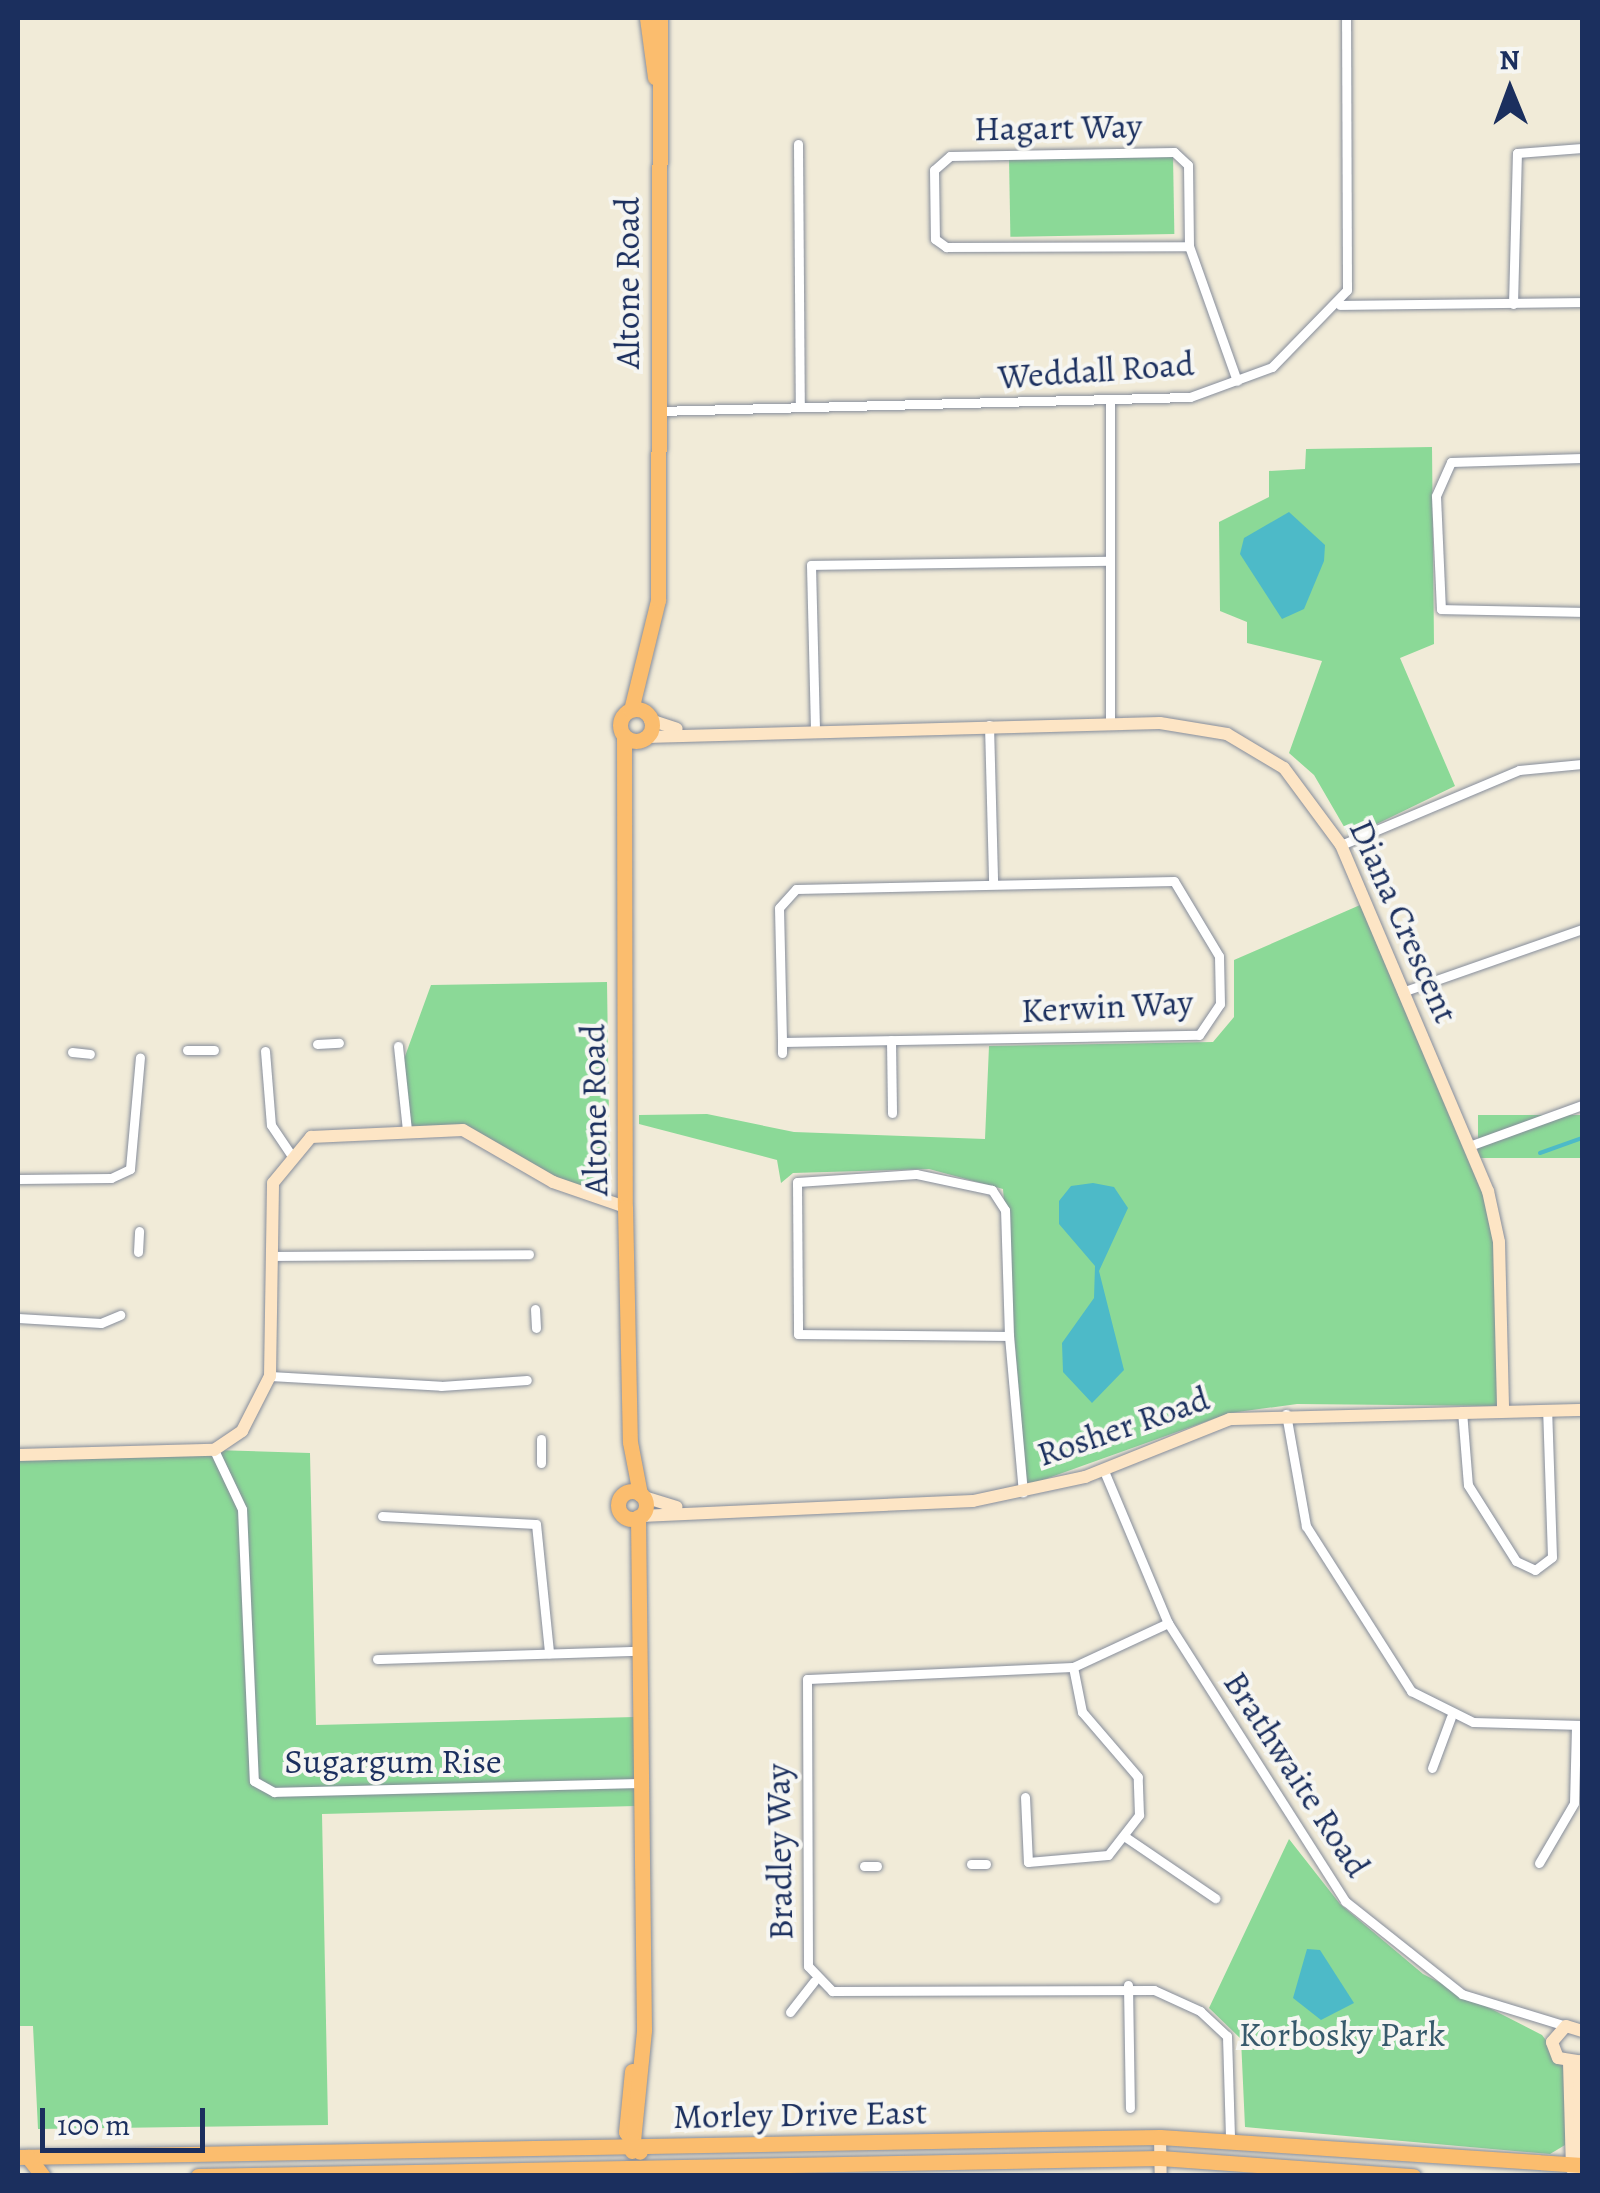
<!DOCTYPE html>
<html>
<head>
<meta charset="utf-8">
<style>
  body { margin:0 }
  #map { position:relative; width:1600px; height:2193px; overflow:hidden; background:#f1ebd8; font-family:Alegreya,serif }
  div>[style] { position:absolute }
  .green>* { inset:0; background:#8bd997; transform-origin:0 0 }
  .water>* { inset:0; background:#4dbac8 }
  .stream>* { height:4px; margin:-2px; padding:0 2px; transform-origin:2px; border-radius:2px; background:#4dbac8 }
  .roads { filter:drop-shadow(0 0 2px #868d9b) drop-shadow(0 0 2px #868d9b) }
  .street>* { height:9px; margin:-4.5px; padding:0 4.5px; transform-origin:4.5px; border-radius:4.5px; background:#fff }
  .secondary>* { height:12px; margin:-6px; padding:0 6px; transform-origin:6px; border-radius:6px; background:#fde5c5 }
  .primary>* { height:15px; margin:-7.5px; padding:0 7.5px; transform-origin:7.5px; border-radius:7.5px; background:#fbbd6e }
  .primary>.ring { margin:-7.5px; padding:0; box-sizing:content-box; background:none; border:15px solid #fbbd6e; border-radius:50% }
  span { translate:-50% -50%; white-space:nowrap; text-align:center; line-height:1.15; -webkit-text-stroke:8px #f6f6f2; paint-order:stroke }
  .street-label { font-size:35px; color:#1b2f5e }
  .park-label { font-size:35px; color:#375a6c }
  .frame { position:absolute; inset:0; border:20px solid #1b2f5e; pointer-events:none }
  .north { position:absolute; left:1460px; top:40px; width:100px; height:100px; -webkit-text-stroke:8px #f6f6f2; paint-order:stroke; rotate:359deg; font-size:28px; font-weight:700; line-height:40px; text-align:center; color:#1b2f5e }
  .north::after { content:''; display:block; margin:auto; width:35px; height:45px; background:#1b2f5e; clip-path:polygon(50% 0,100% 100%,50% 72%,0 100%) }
  .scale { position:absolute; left:40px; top:2108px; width:165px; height:45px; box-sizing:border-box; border:5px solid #1b2f5e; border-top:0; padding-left:12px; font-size:30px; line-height:35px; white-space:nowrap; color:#1b2f5e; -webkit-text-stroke:8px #f6f6f2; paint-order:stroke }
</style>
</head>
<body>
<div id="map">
  <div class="green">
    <i style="left:1173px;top:156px;width:78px;height:164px;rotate:89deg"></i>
    <i style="clip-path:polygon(1432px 447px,1434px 644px,1400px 658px,1455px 786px,1350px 837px,1314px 775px,1289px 753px,1322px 661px,1247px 643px,1247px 622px,1220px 611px,1219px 522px,1269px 497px,1269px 471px,1305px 469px,1306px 449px)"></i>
    <i style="clip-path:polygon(1367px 902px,1492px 1206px,1503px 1406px,1297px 1404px,1230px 1413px,1026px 1486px,1003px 1189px,929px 1169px,793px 1173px,781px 1183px,777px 1160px,639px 1124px,639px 1115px,707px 1114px,794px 1132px,985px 1139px,989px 1046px,1213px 1042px,1234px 1017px,1234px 960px)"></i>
    <i style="clip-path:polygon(607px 982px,610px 1191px,553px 1182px,477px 1134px,407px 1130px,404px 1059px,431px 985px)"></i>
    <i style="left:1582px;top:1115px;width:43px;height:104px;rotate:90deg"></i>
    <i style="clip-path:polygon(214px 1450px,310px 1453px,316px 1725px,635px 1717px,636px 1806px,322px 1814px,328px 2125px,38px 2129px,33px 2026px,18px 2026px,18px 1455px)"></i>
    <i style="clip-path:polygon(1289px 1839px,1340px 1904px,1423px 1974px,1542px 2035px,1567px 2068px,1565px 2145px,1550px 2154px,1245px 2127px,1241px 2039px,1209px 2008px)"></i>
  </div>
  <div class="water">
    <i style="clip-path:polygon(1289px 512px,1325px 545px,1324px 561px,1304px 609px,1282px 619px,1240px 554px,1244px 538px)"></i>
    <i style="clip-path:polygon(1093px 1183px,1114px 1187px,1128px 1208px,1099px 1271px,1124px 1370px,1092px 1403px,1063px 1372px,1062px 1343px,1094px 1298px,1095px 1266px,1059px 1224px,1059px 1201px,1071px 1186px)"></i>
    <i style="clip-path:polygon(1307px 1949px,1320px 1950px,1354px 2003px,1321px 2020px,1293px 1998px)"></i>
  </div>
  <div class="stream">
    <i style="left:1540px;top:1153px;width:45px;rotate:-19.7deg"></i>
  </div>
  <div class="roads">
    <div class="street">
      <i style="left:798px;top:144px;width:263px;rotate:89.6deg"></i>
      <i style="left:1189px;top:246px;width:81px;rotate:-90.7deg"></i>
      <i style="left:1188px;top:165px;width:19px;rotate:-137deg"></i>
      <i style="left:1174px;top:152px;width:224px;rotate:179deg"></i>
      <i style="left:950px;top:156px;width:21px;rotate:139deg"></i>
      <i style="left:934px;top:170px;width:69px;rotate:89.2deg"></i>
      <i style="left:935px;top:239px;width:14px;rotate:36deg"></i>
      <i style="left:946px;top:247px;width:243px;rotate:-0.2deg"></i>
      <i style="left:1189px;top:246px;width:143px;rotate:70.4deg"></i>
      <i style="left:1513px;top:304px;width:151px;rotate:-88.5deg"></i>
      <i style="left:1517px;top:153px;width:65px;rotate:-4.4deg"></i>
      <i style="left:1340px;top:305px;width:242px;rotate:-0.7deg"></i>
      <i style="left:1110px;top:403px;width:320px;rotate:90deg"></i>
      <i style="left:658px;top:411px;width:532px;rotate:-1.51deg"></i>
      <i style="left:1190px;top:397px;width:87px;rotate:-20.1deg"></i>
      <i style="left:1272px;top:367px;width:107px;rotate:-45.8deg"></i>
      <i style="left:1347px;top:290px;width:272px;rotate:-90.2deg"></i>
      <i style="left:1582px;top:458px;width:131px;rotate:178.3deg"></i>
      <i style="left:1451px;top:462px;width:37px;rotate:114deg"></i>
      <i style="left:1436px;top:496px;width:113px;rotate:87.5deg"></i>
      <i style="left:1441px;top:609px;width:141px;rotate:1.2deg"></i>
      <i style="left:989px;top:725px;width:157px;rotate:88.5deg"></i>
      <i style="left:815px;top:729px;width:164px;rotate:-91.4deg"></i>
      <i style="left:811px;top:565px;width:295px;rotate:-0.8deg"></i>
      <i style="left:1341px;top:845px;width:193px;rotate:-22.8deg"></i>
      <i style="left:1519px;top:770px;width:63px;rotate:-5.4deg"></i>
      <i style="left:1402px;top:992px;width:191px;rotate:-19.3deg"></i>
      <i style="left:891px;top:1040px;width:73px;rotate:89.2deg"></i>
      <i style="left:782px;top:1042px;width:417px;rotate:-1deg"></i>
      <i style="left:1199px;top:1035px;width:37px;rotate:-56deg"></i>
      <i style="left:1220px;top:1004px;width:48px;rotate:-91.2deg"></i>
      <i style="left:1219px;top:956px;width:87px;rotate:-121deg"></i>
      <i style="left:1174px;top:881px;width:378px;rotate:178.8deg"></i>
      <i style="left:796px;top:889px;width:25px;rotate:132deg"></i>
      <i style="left:779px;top:908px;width:134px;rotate:88.7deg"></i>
      <i style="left:782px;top:1042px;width:11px;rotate:90deg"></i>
      <i style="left:317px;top:1044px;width:22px;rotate:-3deg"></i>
      <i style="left:398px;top:1046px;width:84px;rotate:83.9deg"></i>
      <i style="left:187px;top:1050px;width:27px"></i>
      <i style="left:265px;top:1051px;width:74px;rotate:85.4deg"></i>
      <i style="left:271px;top:1125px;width:34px;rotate:56deg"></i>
      <i style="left:72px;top:1052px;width:18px;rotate:6deg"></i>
      <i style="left:1472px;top:1145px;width:117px;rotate:-20deg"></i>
      <i style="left:18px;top:1179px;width:93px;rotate:-0.6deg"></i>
      <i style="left:111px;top:1178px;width:21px;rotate:-25deg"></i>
      <i style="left:130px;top:1169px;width:112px;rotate:-84.9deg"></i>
      <i style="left:138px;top:1252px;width:21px;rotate:-87deg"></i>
      <i style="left:271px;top:1256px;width:258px;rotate:-0.4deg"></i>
      <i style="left:535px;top:1309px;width:19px;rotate:87deg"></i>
      <i style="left:18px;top:1318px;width:83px;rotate:3.4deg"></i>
      <i style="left:101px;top:1323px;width:21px;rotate:-23deg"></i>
      <i style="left:1009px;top:1336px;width:126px;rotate:-91.8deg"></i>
      <i style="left:1005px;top:1210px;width:24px;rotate:-123deg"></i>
      <i style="left:992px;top:1190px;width:78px;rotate:-168.1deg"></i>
      <i style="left:916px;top:1174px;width:119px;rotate:176.2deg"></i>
      <i style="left:797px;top:1182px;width:152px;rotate:89.6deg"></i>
      <i style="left:798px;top:1334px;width:211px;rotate:0.5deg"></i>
      <i style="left:1009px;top:1336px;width:157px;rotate:84.9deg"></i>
      <i style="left:270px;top:1376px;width:171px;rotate:3.3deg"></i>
      <i style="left:441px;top:1386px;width:86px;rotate:-4deg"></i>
      <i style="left:1462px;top:1411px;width:74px;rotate:85.4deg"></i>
      <i style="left:1468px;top:1485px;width:90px;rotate:57.7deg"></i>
      <i style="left:1516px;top:1561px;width:21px;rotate:25deg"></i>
      <i style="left:1535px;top:1570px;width:21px;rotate:-37deg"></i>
      <i style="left:1552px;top:1557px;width:147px;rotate:-91.9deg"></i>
      <i style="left:1286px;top:1414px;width:114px;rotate:79.9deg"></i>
      <i style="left:1306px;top:1526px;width:196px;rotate:57.5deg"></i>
      <i style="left:1411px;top:1691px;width:69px;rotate:26.6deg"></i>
      <i style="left:1473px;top:1722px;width:109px;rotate:1.6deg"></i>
      <i style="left:541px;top:1439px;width:24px;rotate:90deg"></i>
      <i style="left:214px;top:1450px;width:65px;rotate:64.6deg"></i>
      <i style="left:242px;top:1509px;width:272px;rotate:87.5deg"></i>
      <i style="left:254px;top:1781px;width:23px;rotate:29deg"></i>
      <i style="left:274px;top:1792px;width:361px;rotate:-1.4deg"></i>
      <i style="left:1104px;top:1471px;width:165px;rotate:67.2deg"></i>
      <i style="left:1168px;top:1623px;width:330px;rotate:57.5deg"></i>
      <i style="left:1345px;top:1901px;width:149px;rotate:38.5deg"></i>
      <i style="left:1462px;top:1994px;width:109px;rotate:17.1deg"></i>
      <i style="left:382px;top:1516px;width:154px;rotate:3deg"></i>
      <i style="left:536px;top:1524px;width:130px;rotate:84.2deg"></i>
      <i style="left:1168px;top:1623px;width:105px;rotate:155.1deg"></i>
      <i style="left:1073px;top:1667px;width:266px;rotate:177.4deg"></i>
      <i style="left:807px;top:1679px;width:287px;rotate:89.8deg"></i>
      <i style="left:808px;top:1966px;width:35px;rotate:46deg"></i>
      <i style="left:832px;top:1991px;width:322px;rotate:-0.2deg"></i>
      <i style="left:1154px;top:1990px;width:51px;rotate:24.5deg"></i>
      <i style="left:1200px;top:2011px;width:37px;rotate:43deg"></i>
      <i style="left:1227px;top:2036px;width:103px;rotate:88.3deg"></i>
      <i style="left:377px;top:1659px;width:257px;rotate:-1.8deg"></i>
      <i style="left:1432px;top:1768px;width:54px;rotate:-69.6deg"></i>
      <i style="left:1025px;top:1797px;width:65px;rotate:87.4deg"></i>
      <i style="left:1028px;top:1862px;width:80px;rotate:-5deg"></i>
      <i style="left:1108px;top:1855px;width:51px;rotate:-52.2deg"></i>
      <i style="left:1139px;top:1815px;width:38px;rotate:-92deg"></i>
      <i style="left:1138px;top:1777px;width:86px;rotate:-130.7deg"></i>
      <i style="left:1082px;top:1712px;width:46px;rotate:-101.3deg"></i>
      <i style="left:1127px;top:1838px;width:107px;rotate:34.3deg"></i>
      <i style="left:1539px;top:1863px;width:69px;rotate:-59.7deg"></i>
      <i style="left:1574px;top:1803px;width:78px;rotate:-88.5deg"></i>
      <i style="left:971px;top:1864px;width:15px"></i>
      <i style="left:864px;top:1866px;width:13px"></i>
      <i style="left:1128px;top:1985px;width:123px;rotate:89.1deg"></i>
      <i style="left:790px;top:2012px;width:39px;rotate:-52deg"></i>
    </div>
    <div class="secondary">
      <i style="left:650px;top:720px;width:28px;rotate:18deg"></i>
      <i style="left:646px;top:737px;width:514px;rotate:-1.56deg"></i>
      <i style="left:1160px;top:723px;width:68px;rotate:9.3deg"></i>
      <i style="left:1227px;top:734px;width:66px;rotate:30.8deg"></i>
      <i style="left:1284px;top:768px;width:96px;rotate:53.5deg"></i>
      <i style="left:1341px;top:845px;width:376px;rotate:67deg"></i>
      <i style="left:1488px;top:1191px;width:52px;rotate:77.8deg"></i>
      <i style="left:1499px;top:1242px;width:168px;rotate:88.6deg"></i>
      <i style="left:18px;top:1455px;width:196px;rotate:-1.5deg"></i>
      <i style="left:214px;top:1450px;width:34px;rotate:-34deg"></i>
      <i style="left:242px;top:1431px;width:62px;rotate:-63deg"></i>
      <i style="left:270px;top:1376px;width:193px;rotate:-89.1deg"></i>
      <i style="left:273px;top:1183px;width:60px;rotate:-50.4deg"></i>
      <i style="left:311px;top:1137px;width:152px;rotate:-2.6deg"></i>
      <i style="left:463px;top:1130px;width:104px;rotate:30deg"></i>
      <i style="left:553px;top:1182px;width:76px;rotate:19.1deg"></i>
      <i style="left:644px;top:1497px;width:34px;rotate:17deg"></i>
      <i style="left:641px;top:1516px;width:332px;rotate:-2.6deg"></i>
      <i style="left:973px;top:1501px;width:115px;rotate:-12.1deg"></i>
      <i style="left:1085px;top:1477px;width:156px;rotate:-21.8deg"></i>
      <i style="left:1230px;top:1419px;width:352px;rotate:-1.5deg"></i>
      <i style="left:1577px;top:2061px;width:19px;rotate:-171deg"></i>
      <i style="left:1558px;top:2058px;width:17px;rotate:-111deg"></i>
      <i style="left:1552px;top:2042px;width:21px;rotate:-49deg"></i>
      <i style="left:1566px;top:2026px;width:17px;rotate:17deg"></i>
      <i style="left:1569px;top:2062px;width:107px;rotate:88.4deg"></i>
      <i style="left:1160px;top:2137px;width:39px;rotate:89deg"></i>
      <i style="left:1579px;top:2176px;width:115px;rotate:-89.5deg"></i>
    </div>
    <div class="primary">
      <i style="left:647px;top:18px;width:60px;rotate:82.3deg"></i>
      <i class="ring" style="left:620px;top:709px;width:17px;height:17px"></i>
      <i style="left:631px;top:710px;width:113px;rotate:-76.2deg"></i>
      <i style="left:658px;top:600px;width:582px;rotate:-89.8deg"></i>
      <i style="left:624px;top:736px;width:471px;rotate:89.9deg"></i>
      <i style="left:625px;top:1207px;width:235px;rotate:88.8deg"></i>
      <i style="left:630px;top:1442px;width:53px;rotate:79.1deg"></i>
      <i class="ring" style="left:618px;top:1491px;width:13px;height:13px"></i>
      <i style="left:632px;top:2071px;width:61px;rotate:95.6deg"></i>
      <i style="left:626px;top:2132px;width:24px;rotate:55deg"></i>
      <i style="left:632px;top:2151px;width:122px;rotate:-84.3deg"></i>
      <i style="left:644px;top:2030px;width:513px;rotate:-90.67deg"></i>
      <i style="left:18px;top:2157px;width:1142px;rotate:-1deg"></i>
      <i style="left:1160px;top:2137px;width:423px;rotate:3.8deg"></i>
      <i style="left:28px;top:2157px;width:24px;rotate:52deg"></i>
      <i style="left:198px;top:2176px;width:962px;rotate:-1.07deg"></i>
      <i style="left:1160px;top:2158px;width:254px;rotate:4.1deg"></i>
    </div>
  </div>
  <div class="street-label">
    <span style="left:1058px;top:127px;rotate:-1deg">Hagart Way</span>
    <span style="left:627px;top:283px;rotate:-90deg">Altone Road</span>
    <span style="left:1096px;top:370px;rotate:-4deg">Weddall Road</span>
    <span style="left:1404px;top:921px;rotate:66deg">Diana Crescent</span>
    <span style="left:1107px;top:1006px;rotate:-3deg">Kerwin Way</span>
    <span style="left:594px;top:1110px;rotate:-91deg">Altone Road</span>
    <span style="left:1123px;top:1426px;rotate:-19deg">Rosher Road</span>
    <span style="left:393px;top:1761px">Sugargum Rise</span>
    <span style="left:1297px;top:1774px;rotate:57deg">Brathwaite Road</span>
    <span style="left:779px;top:1852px;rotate:-91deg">Bradley Way</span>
    <span style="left:800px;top:2114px;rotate:-1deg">Morley Drive East</span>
  </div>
  <div class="park-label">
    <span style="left:1342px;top:2034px">Korbosky Park</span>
  </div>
  <div class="frame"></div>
  <div class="north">N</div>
  <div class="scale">100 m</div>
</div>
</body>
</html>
